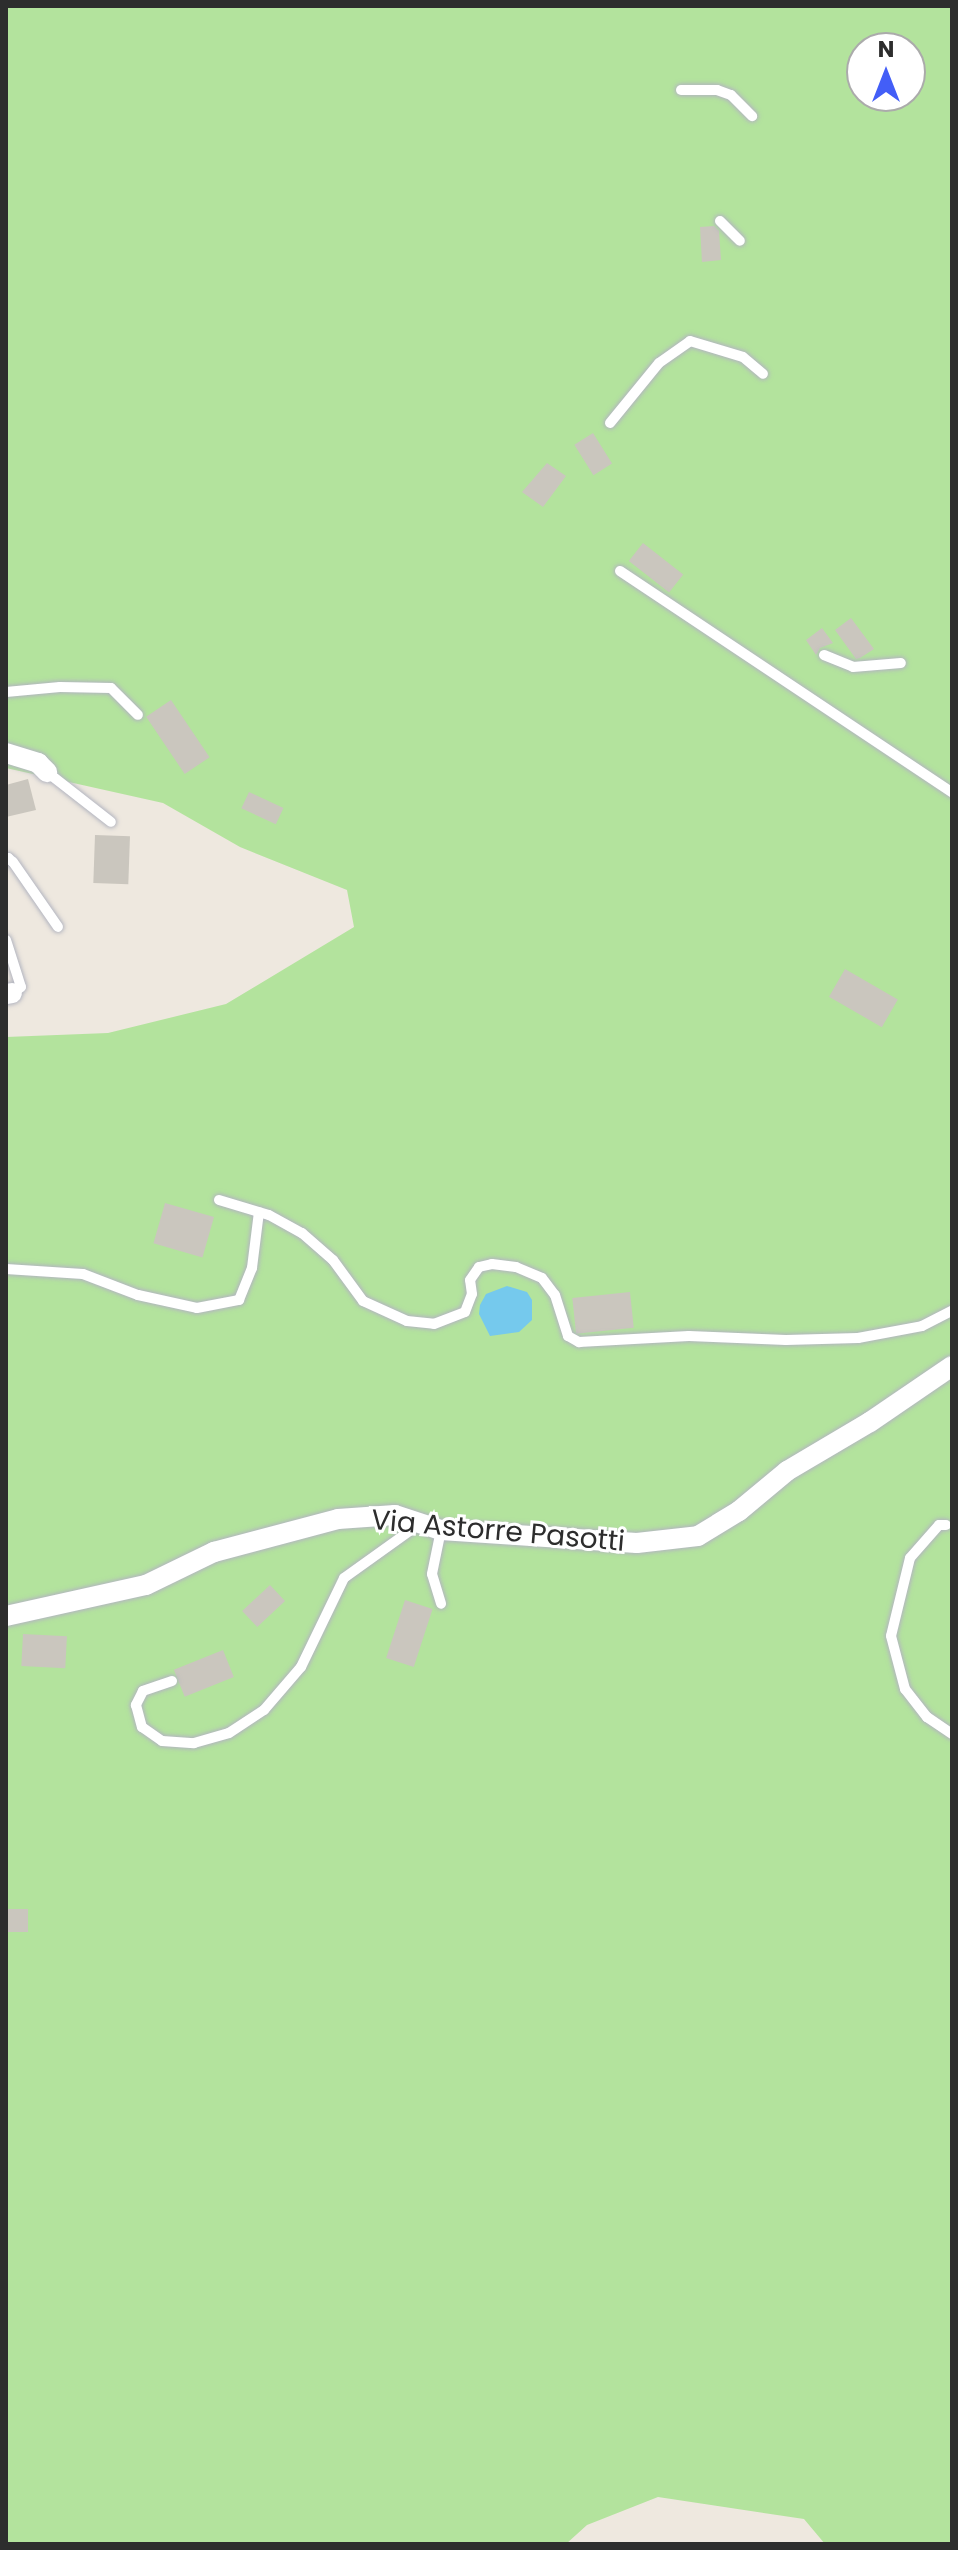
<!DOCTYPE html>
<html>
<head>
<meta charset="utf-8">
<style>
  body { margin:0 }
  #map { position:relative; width:958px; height:2550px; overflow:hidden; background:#eee8df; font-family:Poppins,sans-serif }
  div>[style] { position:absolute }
  .green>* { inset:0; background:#b3e39d }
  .water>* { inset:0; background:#75c9ed }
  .building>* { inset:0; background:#cac6be; transform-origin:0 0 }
  .roads { filter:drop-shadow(0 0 2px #b3b5c0) drop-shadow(0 0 2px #b3b5c0) }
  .lane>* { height:10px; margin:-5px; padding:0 5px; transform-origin:5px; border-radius:5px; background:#fff }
  .street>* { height:20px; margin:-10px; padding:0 10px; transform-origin:10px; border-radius:10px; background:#fff }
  span { translate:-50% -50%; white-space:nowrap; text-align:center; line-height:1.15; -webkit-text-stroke:6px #fff; paint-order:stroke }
  .street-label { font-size:28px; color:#2d2d2d }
  .frame { position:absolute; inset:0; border:8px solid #2d2d2d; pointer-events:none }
  .north { position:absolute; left:846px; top:32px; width:80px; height:80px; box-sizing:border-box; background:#fff; border:2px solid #ababab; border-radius:50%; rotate:0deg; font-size:22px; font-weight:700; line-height:32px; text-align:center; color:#2d2d2d }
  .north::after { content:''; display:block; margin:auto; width:28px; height:36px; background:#435ef7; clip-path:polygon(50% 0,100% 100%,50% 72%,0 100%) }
</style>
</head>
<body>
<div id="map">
  <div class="green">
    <i style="clip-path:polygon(evenodd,6px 6px,952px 6px,952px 2544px,825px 2544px,804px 2519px,658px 2497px,587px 2525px,566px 2544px,6px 2544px,6px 1037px,108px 1033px,226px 1004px,354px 927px,347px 890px,240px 847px,163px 803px,6px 768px,6px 6px,862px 48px,910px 48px,910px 96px,862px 96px,862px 48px)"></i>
  </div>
  <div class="water">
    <i style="clip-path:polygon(507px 1286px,527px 1292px,532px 1300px,532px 1320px,519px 1332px,490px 1336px,479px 1314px,480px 1305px,486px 1294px)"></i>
  </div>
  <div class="building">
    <i style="clip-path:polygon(714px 226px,719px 231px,721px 260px,702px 262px,700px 227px)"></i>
    <i style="left:593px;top:433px;width:36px;height:22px;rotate:58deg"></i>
    <i style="clip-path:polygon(547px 463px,566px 476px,543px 507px,522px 492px)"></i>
    <i style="left:643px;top:543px;width:51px;height:23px;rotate:38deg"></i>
    <i style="clip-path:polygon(851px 618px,874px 649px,860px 658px,856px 659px,835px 630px)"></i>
    <i style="clip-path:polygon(822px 628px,833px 643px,820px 648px,816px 655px,806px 640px)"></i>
    <i style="left:171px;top:700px;width:69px;height:30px;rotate:56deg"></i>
    <i style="clip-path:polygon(28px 779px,36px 810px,6px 817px,6px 785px)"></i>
    <i style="left:249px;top:792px;width:38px;height:18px;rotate:25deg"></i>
    <i style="left:95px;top:835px;width:35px;height:48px;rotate:2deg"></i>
    <i style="left:845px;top:969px;width:61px;height:32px;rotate:30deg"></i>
    <i style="left:165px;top:1203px;width:51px;height:42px;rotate:16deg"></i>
    <i style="left:630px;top:1292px;width:36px;height:58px;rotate:84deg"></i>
    <i style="left:270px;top:1585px;width:22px;height:38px;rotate:47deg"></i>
    <i style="left:405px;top:1600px;width:29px;height:61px;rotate:18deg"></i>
    <i style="left:23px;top:1634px;width:44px;height:32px;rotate:3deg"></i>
    <i style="left:223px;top:1650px;width:29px;height:53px;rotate:68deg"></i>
    <i style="left:6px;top:1909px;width:22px;height:23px"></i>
  </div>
  <div class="roads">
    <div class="lane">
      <i style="left:681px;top:90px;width:36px"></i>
      <i style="left:717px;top:90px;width:15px;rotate:20deg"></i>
      <i style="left:731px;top:95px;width:30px;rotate:45deg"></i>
      <i style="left:720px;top:221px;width:28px;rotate:45deg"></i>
      <i style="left:610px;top:423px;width:77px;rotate:-50.8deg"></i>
      <i style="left:659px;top:363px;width:38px;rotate:-35deg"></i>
      <i style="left:690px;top:341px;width:55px;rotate:16.8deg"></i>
      <i style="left:743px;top:357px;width:26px;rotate:40deg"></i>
      <i style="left:620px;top:571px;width:399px;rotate:33.7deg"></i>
      <i style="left:824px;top:655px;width:31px;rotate:22deg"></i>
      <i style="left:853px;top:667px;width:48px;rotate:-4.8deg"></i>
      <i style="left:6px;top:692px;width:54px;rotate:-5.3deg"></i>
      <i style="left:60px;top:687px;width:51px;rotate:1.1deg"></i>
      <i style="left:111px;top:688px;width:38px;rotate:45deg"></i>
      <i style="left:47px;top:772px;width:81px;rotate:38deg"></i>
      <i style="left:6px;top:860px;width:3px;rotate:-45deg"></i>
      <i style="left:8px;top:858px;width:6px;rotate:39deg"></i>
      <i style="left:13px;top:862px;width:79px;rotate:55.3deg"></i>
      <i style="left:6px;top:940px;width:49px;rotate:72.3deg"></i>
      <i style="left:21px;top:987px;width:11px;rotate:146deg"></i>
      <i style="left:219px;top:1200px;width:52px;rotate:16.7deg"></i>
      <i style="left:269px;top:1215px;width:38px;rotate:29deg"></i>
      <i style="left:302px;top:1233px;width:41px;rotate:41.1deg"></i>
      <i style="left:333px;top:1260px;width:51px;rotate:53.8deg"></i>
      <i style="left:363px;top:1301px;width:48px;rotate:24.4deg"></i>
      <i style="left:407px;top:1321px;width:27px;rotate:6deg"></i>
      <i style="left:434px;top:1324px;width:33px;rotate:-21deg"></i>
      <i style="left:465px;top:1312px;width:19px;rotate:-69deg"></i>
      <i style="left:472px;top:1294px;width:14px;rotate:-98deg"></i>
      <i style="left:470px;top:1280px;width:16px;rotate:-55deg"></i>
      <i style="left:479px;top:1267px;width:13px;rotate:-13deg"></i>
      <i style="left:492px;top:1264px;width:24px;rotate:7deg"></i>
      <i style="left:516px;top:1267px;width:28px;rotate:23deg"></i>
      <i style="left:542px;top:1278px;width:21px;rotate:53deg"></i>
      <i style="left:555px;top:1295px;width:43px;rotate:72.4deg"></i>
      <i style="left:568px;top:1336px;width:13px;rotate:29deg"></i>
      <i style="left:579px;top:1342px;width:110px;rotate:-3.1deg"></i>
      <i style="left:689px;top:1336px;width:97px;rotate:2.4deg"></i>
      <i style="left:786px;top:1340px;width:72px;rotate:-1.6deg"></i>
      <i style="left:858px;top:1338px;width:65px;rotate:-10.6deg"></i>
      <i style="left:922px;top:1326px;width:34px;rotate:-27deg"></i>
      <i style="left:6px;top:1269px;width:77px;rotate:3.7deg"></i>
      <i style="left:83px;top:1274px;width:59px;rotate:20.9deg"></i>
      <i style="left:138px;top:1295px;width:60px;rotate:12.4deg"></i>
      <i style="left:197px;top:1308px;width:43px;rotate:-10.8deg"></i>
      <i style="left:239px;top:1300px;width:35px;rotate:-68deg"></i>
      <i style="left:252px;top:1268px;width:56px;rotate:-82.9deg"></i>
      <i style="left:946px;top:1525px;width:7px;rotate:180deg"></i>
      <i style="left:939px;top:1525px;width:44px;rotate:131.3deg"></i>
      <i style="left:910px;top:1558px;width:80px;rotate:103.7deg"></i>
      <i style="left:891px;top:1636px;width:55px;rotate:75.2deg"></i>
      <i style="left:905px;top:1689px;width:36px;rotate:52deg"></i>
      <i style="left:927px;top:1717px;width:30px;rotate:34deg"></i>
      <i style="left:441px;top:1530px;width:45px;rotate:101.6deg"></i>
      <i style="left:432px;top:1574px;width:31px;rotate:73deg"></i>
      <i style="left:172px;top:1681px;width:31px;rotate:161deg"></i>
      <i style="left:143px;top:1691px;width:16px;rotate:117deg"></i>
      <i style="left:136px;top:1705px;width:23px;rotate:75deg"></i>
      <i style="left:142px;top:1727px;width:24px;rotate:35deg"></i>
      <i style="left:162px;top:1741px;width:32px;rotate:4deg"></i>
      <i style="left:194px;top:1743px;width:36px;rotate:-16deg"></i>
      <i style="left:229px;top:1733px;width:42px;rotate:-33.3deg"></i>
      <i style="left:264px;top:1710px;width:57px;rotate:-49.3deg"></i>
      <i style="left:301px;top:1667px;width:99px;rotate:-64.2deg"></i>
      <i style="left:344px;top:1578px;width:91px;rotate:-35.6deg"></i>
    </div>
    <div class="street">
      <i style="left:6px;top:753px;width:34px;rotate:17deg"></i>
      <i style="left:38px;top:763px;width:13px;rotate:45deg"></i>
      <i style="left:6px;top:994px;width:6px;rotate:-9deg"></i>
      <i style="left:6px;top:1616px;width:143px;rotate:-12.5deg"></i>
      <i style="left:146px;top:1585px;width:76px;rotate:-25.9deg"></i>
      <i style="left:214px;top:1552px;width:128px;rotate:-14.9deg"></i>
      <i style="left:338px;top:1519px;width:57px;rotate:-4deg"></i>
      <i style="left:395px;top:1515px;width:48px;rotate:18.1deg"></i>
      <i style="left:441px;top:1530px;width:196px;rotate:3.8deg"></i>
      <i style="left:637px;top:1543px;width:61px;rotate:-6.5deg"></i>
      <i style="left:698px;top:1536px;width:48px;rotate:-31.4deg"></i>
      <i style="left:739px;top:1511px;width:62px;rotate:-39.8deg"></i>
      <i style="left:787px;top:1471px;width:96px;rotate:-30.6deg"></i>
      <i style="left:870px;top:1422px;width:99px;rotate:-34.3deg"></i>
    </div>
  </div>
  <div class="street-label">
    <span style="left:498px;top:1531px;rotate:5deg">Via Astorre Pasotti</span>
  </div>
  <div class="frame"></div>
  <div class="north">N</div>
</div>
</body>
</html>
